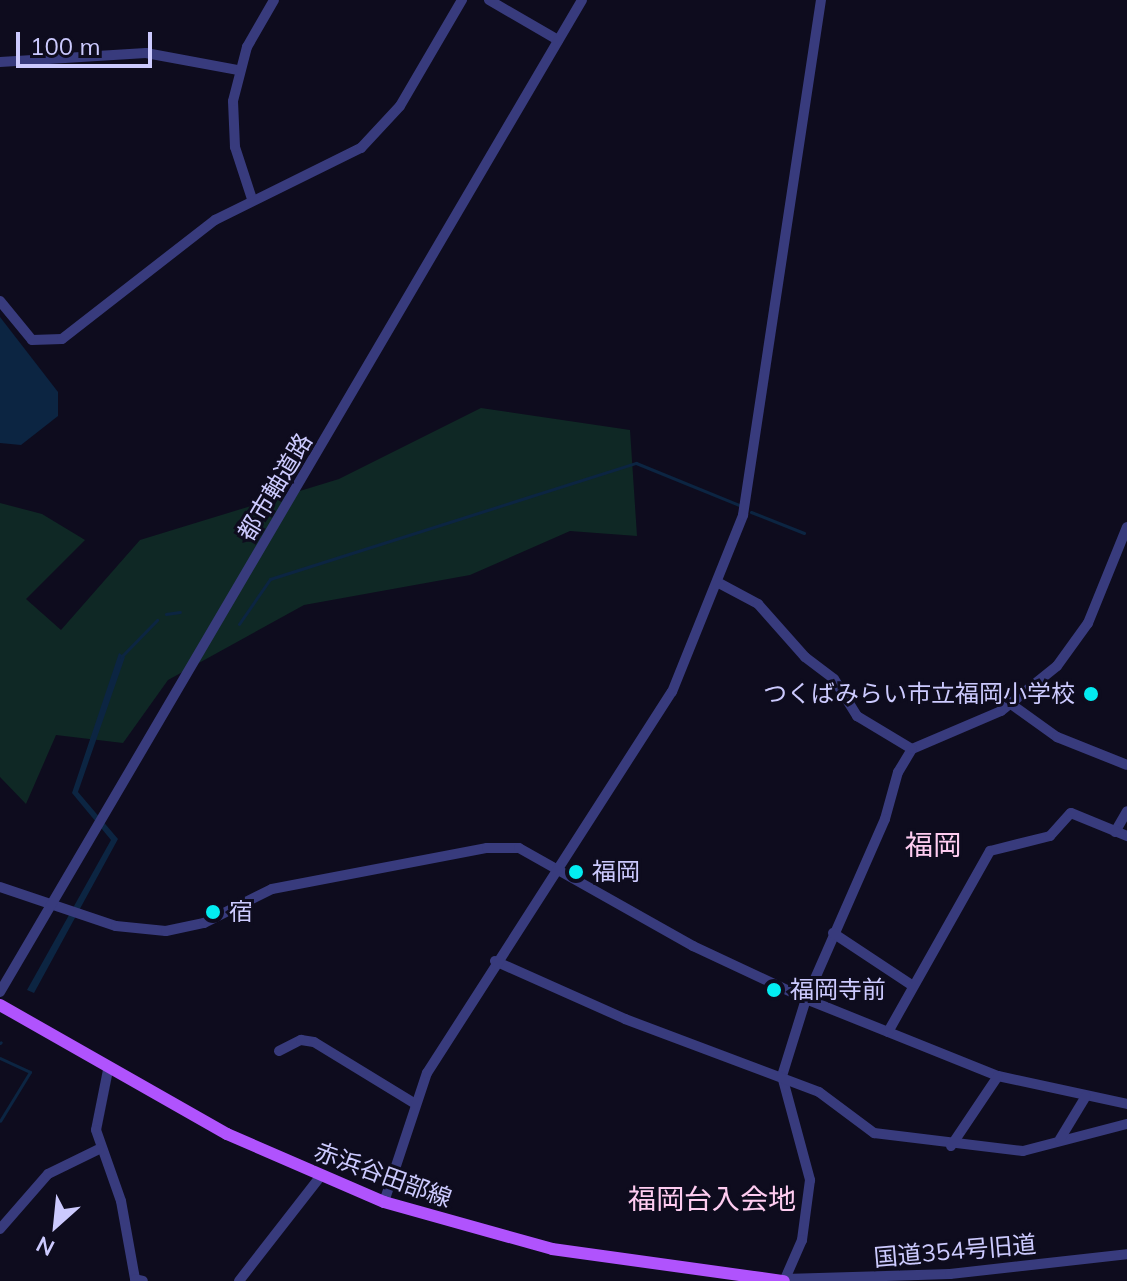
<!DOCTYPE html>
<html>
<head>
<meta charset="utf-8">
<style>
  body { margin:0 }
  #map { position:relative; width:1127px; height:1281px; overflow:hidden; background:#0e0c1e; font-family:Mulish,"Noto Sans JP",sans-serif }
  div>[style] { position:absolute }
  .green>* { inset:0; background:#0f2825 }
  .water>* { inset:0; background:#0c2542 }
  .stream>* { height:3px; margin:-1.5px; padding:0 1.5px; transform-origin:1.5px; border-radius:1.5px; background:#0c2542 }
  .minor>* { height:10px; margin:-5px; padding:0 5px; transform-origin:5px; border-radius:5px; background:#383b7d }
  .major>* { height:12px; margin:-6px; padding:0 6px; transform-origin:6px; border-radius:6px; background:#b053fd }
  .dots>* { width:22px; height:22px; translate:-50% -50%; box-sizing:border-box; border:4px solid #0e0c1e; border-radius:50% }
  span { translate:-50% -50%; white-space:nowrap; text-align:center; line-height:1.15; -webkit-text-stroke:6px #0e0c1e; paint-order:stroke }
  .street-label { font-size:24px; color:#cccafe }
  .poi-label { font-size:24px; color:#cccafe }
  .right { translate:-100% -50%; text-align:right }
  .left { translate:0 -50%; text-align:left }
  .quarter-label { font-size:28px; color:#feccf0 }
  .north { position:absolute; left:16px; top:1185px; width:80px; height:80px; -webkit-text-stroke:6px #0e0c1e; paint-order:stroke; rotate:207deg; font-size:22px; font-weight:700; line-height:32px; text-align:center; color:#cccafe }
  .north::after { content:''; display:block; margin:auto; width:28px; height:36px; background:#cccafe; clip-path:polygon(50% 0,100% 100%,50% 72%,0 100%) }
  .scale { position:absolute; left:16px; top:32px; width:136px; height:36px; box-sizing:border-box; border:4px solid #cccafe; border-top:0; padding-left:10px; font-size:24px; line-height:28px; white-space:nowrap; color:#cccafe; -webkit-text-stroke:6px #0e0c1e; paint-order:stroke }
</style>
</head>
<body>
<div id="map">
  <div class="green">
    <i style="clip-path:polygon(481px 408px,630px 430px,637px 536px,570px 531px,470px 575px,304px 605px,168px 680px,123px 743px,56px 735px,26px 804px,0 777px,0 503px,42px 514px,85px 540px,26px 599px,61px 630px,140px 540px,339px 479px)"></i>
  </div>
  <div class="water">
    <i style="clip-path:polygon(0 317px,58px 392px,58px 416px,21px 445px,0 443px)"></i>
    <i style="clip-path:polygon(119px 653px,125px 657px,78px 792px,118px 839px,34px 993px,27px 990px,111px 840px,72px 793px)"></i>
  </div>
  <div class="stream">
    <i style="left:751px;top:512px;width:57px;rotate:21.6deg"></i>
    <i style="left:166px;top:614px;width:14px;rotate:-8deg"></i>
    <i style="left:239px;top:624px;width:55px;rotate:-55.4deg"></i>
    <i style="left:270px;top:579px;width:384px;rotate:-17.6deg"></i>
    <i style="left:636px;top:463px;width:111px;rotate:22.2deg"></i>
    <i style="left:121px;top:657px;width:52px;rotate:-45.8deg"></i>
    <i style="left:0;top:1043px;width:1px;rotate:-45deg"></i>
    <i style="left:0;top:1058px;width:33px;rotate:25deg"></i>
    <i style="left:30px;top:1072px;width:57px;rotate:121.5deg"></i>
  </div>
  <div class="minor">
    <i style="left:489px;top:0;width:80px;rotate:30.1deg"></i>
    <i style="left:0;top:62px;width:146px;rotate:-3.5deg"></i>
    <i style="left:146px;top:53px;width:94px;rotate:10.5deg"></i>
    <i style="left:252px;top:199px;width:55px;rotate:-108.1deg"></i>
    <i style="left:235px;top:147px;width:46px;rotate:-92.5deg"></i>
    <i style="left:233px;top:101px;width:56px;rotate:-75.5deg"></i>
    <i style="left:247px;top:47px;width:54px;rotate:-60.1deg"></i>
    <i style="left:0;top:301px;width:50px;rotate:50.6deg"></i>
    <i style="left:32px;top:340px;width:30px;rotate:-2deg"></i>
    <i style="left:62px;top:339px;width:194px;rotate:-37.9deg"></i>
    <i style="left:215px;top:220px;width:163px;rotate:-26.3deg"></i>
    <i style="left:361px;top:148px;width:57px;rotate:-47.1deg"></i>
    <i style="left:400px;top:106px;width:123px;rotate:-59.7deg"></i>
    <i style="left:1127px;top:527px;width:104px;rotate:112.1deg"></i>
    <i style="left:1088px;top:623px;width:53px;rotate:125.8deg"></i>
    <i style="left:1057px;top:666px;width:72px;rotate:141.2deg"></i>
    <i style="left:1001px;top:711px;width:97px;rotate:156.9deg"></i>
    <i style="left:912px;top:749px;width:27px;rotate:121deg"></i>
    <i style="left:898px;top:772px;width:49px;rotate:105.5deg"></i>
    <i style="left:885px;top:819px;width:197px;rotate:113.7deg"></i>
    <i style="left:806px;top:999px;width:81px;rotate:107.3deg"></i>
    <i style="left:782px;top:1076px;width:108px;rotate:74.9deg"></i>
    <i style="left:810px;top:1180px;width:61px;rotate:97.6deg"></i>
    <i style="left:802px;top:1240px;width:43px;rotate:113.6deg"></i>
    <i style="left:785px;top:1279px;width:165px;rotate:-1.7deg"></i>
    <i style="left:950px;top:1274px;width:178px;rotate:-6.4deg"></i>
    <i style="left:717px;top:582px;width:47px;rotate:28.2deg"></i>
    <i style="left:758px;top:604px;width:71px;rotate:48.4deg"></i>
    <i style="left:805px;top:657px;width:36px;rotate:37deg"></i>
    <i style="left:834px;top:679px;width:44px;rotate:58.1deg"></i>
    <i style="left:857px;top:716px;width:64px;rotate:31deg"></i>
    <i style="left:1011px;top:704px;width:57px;rotate:35.7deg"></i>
    <i style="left:1057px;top:737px;width:75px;rotate:21.8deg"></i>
    <i style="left:1115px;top:832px;width:24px;rotate:-60deg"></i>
    <i style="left:0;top:887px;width:122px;rotate:18.6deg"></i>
    <i style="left:116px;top:926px;width:50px;rotate:5.7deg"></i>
    <i style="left:166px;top:931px;width:39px;rotate:-12deg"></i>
    <i style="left:204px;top:923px;width:76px;rotate:-26.6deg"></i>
    <i style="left:272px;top:889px;width:219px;rotate:-10.8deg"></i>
    <i style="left:487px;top:848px;width:32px"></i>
    <i style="left:519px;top:848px;width:200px;rotate:29.4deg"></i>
    <i style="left:693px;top:946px;width:125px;rotate:25.1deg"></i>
    <i style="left:806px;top:999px;width:207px;rotate:21.9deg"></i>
    <i style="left:998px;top:1076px;width:132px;rotate:12.2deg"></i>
    <i style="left:833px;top:933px;width:96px;rotate:33.5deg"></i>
    <i style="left:495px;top:961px;width:142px;rotate:24deg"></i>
    <i style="left:625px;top:1019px;width:207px;rotate:20.6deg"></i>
    <i style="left:819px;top:1092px;width:69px;rotate:36.7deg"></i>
    <i style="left:874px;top:1133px;width:150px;rotate:6.9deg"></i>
    <i style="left:1023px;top:1151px;width:107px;rotate:-14.6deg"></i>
    <i style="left:0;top:992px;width:1150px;rotate:-59.6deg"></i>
    <i style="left:888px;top:1032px;width:208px;rotate:-60.6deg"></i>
    <i style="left:990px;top:851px;width:62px;rotate:-14deg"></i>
    <i style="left:1050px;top:836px;width:31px;rotate:-48deg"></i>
    <i style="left:1071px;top:813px;width:61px;rotate:22.3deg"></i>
    <i style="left:279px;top:1051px;width:25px;rotate:-27deg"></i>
    <i style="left:301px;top:1040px;width:13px;rotate:9deg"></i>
    <i style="left:314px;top:1042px;width:117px;rotate:31.4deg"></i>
    <i style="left:108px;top:1070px;width:61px;rotate:101.3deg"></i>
    <i style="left:96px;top:1130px;width:75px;rotate:70.6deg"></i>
    <i style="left:121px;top:1201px;width:79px;rotate:79.8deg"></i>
    <i style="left:135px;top:1279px;width:8px;rotate:14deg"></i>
    <i style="left:1060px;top:1139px;width:50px;rotate:-58.8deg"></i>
    <i style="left:951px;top:1146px;width:84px;rotate:-56.1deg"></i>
    <i style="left:384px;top:1202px;width:136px;rotate:-71.6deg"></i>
    <i style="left:427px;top:1073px;width:453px;rotate:-57.3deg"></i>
    <i style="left:672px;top:692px;width:191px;rotate:-68.1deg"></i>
    <i style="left:743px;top:515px;width:521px;rotate:-81.39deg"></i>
    <i style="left:0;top:1229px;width:73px;rotate:-48.9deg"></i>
    <i style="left:48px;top:1174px;width:57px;rotate:-26.1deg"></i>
    <i style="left:239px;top:1281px;width:132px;rotate:-52.1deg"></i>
  </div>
  <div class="major">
    <i style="left:0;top:1005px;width:261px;rotate:29.6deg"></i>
    <i style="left:227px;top:1134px;width:171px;rotate:23.4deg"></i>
    <i style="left:384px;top:1202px;width:174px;rotate:15.6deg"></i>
    <i style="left:552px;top:1249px;width:234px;rotate:7.9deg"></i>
  </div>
  <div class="dots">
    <i style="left:1091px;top:694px;background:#03ecf1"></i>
    <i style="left:576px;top:872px;background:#03ecf1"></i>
    <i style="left:213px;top:912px;background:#03ecf1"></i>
    <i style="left:774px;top:990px;background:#03ecf1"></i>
  </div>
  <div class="street-label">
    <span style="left:275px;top:487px;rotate:-59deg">都市軸道路</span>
    <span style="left:383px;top:1175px;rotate:20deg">赤浜谷田部線</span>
    <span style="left:955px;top:1251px;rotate:-5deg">国道354号旧道</span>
  </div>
  <div class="poi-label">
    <span class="right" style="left:1075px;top:694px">つくばみらい市立福岡小学校</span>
    <span class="left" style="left:592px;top:872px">福岡</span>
    <span class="left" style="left:229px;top:912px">宿</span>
    <span class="left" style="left:790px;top:990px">福岡寺前</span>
  </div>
  <div class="quarter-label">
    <span style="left:933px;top:845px">福岡</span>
    <span style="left:712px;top:1199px">福岡台入会地</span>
  </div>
  <div class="north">N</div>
  <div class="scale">100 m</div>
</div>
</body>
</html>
